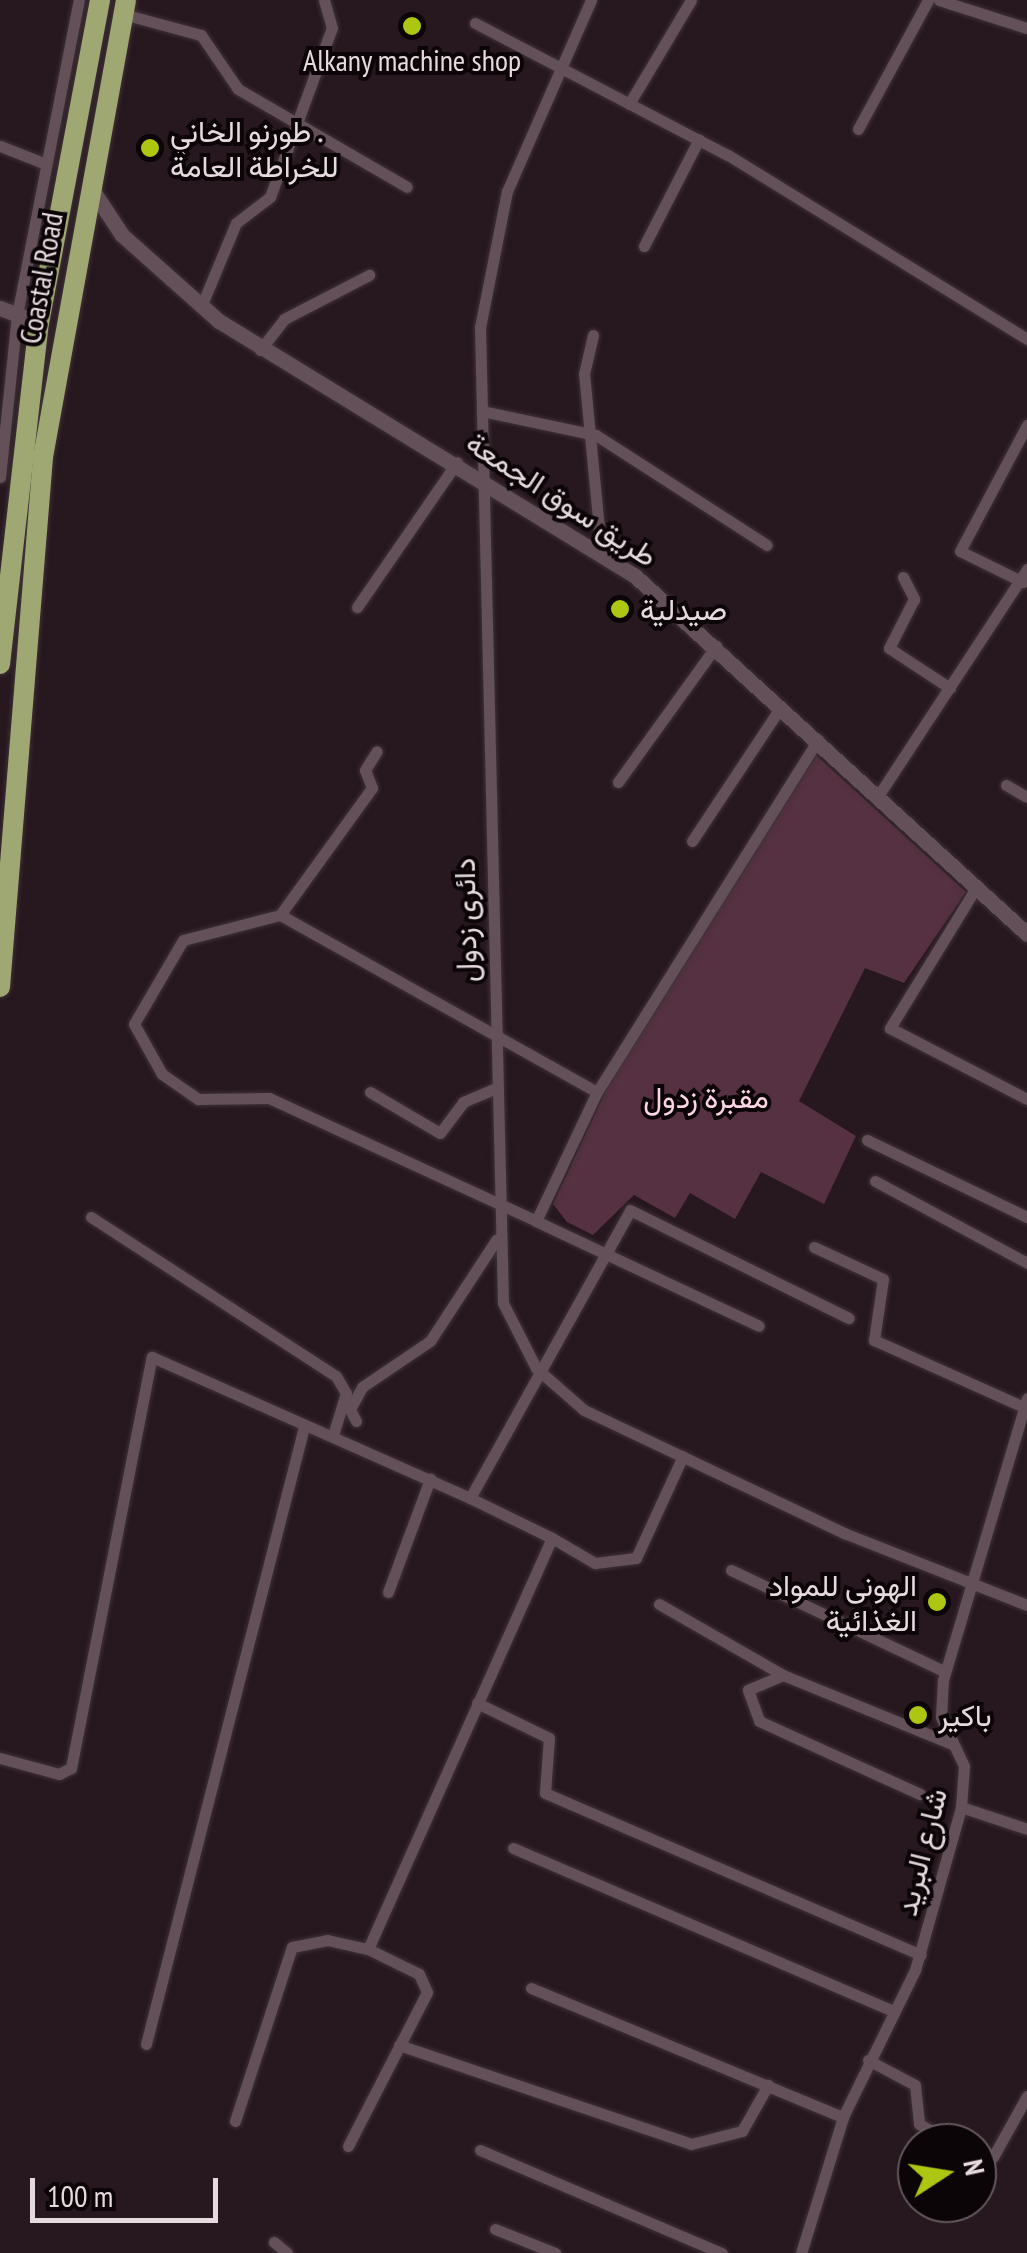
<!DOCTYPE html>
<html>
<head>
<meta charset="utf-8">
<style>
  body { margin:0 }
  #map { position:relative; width:1027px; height:2253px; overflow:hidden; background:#27171e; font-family:"PT Sans Narrow",Vazirmatn,sans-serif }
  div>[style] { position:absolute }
  .green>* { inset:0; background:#563141 }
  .roads { filter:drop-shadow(0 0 2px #3e3237) drop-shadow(0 0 2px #3e3237) }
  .minor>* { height:11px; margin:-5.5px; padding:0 5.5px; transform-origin:5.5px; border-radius:5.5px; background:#645058 }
  .tertiary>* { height:15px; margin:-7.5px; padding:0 7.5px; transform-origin:7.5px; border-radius:7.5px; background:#645058 }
  .trunk>* { height:20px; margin:-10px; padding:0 10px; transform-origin:10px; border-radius:10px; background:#9fa773 }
  .dots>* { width:28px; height:28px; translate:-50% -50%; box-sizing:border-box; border:5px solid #0b0508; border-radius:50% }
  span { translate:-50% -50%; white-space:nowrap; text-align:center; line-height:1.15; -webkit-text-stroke:8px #0b0508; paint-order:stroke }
  .poi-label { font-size:30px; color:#e6dadf }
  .left { translate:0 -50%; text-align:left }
  .right { translate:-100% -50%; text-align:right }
  .street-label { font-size:30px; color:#e6dadf }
  .park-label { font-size:30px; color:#fad4e3 }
  .north { position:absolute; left:897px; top:2123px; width:100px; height:100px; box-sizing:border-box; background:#0b0508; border:2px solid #635a5e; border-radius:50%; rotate:78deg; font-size:28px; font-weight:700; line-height:40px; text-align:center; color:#e6dadf }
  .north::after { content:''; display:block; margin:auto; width:35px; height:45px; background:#acc612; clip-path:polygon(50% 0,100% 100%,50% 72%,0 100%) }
  .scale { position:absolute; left:30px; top:2178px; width:188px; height:45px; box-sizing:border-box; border:5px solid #e6dadf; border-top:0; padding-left:12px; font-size:30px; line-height:35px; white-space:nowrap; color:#e6dadf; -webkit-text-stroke:8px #0b0508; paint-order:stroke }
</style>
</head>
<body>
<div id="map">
  <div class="green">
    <i style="clip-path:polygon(816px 755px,966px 892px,904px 983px,865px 968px,799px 1101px,856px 1136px,824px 1204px,761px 1172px,735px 1219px,690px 1193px,675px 1218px,634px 1195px,593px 1235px,567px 1222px,553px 1204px,616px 1069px)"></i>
  </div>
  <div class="roads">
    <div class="minor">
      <i style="left:591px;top:0;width:209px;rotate:113.7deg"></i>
      <i style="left:507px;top:191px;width:139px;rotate:101.2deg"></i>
      <i style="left:480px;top:327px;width:976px;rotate:88.65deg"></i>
      <i style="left:503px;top:1303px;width:73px;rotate:63.1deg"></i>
      <i style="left:536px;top:1368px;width:64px;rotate:41.2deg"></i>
      <i style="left:584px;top:1410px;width:288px;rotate:25.3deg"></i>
      <i style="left:844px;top:1533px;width:197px;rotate:21.5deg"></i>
      <i style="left:939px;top:0;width:92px;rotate:17.7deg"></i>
      <i style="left:123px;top:14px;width:81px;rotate:15.1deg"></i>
      <i style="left:201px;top:35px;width:65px;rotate:55.6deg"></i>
      <i style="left:238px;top:89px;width:195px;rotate:30.1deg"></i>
      <i style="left:475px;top:23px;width:285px;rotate:27.6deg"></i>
      <i style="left:728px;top:155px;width:351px;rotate:31.6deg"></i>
      <i style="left:629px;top:104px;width:121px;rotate:-59.2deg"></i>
      <i style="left:858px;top:129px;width:147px;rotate:-61.5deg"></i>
      <i style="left:0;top:146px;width:49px;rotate:21.4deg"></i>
      <i style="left:644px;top:246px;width:120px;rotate:-62.8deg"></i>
      <i style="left:201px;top:307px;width:91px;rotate:-67.4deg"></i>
      <i style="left:236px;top:223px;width:43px;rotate:-37.4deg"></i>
      <i style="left:270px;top:197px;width:180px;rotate:-69.9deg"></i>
      <i style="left:332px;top:28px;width:29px;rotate:-106deg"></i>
      <i style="left:593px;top:335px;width:39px;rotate:103deg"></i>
      <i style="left:584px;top:373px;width:179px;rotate:84.5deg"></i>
      <i style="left:260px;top:350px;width:39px;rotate:-52deg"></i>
      <i style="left:284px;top:319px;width:96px;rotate:-27.4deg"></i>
      <i style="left:482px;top:411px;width:116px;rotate:11.9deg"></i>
      <i style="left:596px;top:435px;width:203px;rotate:32.8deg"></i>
      <i style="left:0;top:477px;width:163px;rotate:-84deg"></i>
      <i style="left:17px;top:315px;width:321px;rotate:-78.9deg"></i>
      <i style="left:903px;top:577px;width:25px;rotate:63deg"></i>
      <i style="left:914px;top:599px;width:55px;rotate:117deg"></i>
      <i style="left:889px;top:648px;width:73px;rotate:33.3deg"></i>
      <i style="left:1023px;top:582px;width:70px;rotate:-153.8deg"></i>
      <i style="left:960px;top:551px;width:143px;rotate:-62deg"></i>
      <i style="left:357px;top:607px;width:176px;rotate:-55.4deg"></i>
      <i style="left:618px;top:782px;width:168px;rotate:-54.2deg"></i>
      <i style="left:1006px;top:785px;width:24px;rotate:30deg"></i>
      <i style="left:880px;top:793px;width:268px;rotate:-56.7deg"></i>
      <i style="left:692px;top:841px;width:159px;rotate:-56.5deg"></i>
      <i style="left:977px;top:886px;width:167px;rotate:121.5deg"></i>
      <i style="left:890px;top:1028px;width:154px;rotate:27.4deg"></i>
      <i style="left:280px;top:915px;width:157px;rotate:-54.1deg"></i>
      <i style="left:372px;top:788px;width:19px;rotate:-111deg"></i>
      <i style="left:365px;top:770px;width:22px;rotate:-58deg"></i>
      <i style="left:370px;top:1092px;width:81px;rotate:30.4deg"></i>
      <i style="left:440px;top:1133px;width:39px;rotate:-53deg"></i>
      <i style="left:463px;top:1102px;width:33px;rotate:-23deg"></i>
      <i style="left:597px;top:1092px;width:363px;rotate:-150.8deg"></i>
      <i style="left:280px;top:915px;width:100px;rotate:165.5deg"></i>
      <i style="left:183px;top:940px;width:97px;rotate:120.3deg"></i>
      <i style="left:134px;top:1024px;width:57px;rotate:60.8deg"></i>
      <i style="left:162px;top:1074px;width:44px;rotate:34.8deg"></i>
      <i style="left:198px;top:1099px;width:71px;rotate:-0.8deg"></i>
      <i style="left:269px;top:1098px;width:294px;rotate:24.7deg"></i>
      <i style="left:536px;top:1221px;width:143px;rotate:-64.7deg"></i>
      <i style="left:597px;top:1092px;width:416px;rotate:-57.9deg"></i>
      <i style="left:867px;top:1140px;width:178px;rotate:25.7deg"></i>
      <i style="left:875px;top:1181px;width:173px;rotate:28.3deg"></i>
      <i style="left:91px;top:1217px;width:292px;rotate:33deg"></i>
      <i style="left:336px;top:1376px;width:20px;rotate:60deg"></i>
      <i style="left:346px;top:1393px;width:44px;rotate:107.2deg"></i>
      <i style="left:536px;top:1221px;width:246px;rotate:25.2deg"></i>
      <i style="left:814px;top:1247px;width:76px;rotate:24.9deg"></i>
      <i style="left:883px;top:1279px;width:62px;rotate:98.4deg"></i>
      <i style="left:874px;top:1340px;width:164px;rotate:24.1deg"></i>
      <i style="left:356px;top:1421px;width:13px;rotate:-117deg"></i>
      <i style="left:350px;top:1409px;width:25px;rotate:-61deg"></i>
      <i style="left:362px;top:1387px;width:82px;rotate:-34.1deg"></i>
      <i style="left:430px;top:1341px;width:121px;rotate:-56.8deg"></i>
      <i style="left:552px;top:1538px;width:50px;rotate:30.2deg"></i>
      <i style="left:595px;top:1563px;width:41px;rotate:-7deg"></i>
      <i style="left:636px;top:1558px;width:112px;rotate:-65.3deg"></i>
      <i style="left:731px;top:1570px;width:236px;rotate:25.4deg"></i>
      <i style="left:388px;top:1592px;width:121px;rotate:-69.6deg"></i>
      <i style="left:659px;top:1604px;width:143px;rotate:29.8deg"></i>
      <i style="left:783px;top:1675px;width:183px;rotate:22.2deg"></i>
      <i style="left:783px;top:1675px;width:38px;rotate:157deg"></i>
      <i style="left:748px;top:1690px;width:33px;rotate:70deg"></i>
      <i style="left:759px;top:1721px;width:177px;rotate:24.4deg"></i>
      <i style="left:477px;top:1703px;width:80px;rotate:25.9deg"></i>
      <i style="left:549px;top:1738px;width:55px;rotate:94.2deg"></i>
      <i style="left:545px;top:1793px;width:409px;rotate:23.3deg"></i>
      <i style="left:0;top:1758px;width:61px;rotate:15.2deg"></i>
      <i style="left:59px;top:1774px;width:13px;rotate:-27deg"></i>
      <i style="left:71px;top:1768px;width:419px;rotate:-78.9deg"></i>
      <i style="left:152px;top:1357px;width:348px;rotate:23.9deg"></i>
      <i style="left:470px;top:1498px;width:329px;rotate:-60.9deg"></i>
      <i style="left:630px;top:1210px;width:244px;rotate:26.3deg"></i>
      <i style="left:961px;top:1807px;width:70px;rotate:18.4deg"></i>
      <i style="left:513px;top:1848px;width:414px;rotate:23.2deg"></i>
      <i style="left:531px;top:1988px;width:338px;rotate:22.5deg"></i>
      <i style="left:146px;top:2044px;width:637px;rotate:-75.64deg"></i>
      <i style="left:399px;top:2045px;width:308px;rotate:18.7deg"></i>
      <i style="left:691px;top:2144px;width:53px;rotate:-14.3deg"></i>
      <i style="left:742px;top:2131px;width:53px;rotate:-60.5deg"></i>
      <i style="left:868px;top:2060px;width:53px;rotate:28deg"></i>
      <i style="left:915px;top:2085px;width:39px;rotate:84deg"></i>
      <i style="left:919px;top:2124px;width:40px;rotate:28deg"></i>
      <i style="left:235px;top:2121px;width:183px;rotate:-71.9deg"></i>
      <i style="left:292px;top:1947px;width:36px;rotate:-11deg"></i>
      <i style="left:327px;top:1940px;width:42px;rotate:12.4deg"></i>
      <i style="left:368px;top:1949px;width:450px;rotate:-65.9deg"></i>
      <i style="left:552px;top:1538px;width:91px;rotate:-154deg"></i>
      <i style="left:348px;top:2146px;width:173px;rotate:-62.8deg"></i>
      <i style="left:427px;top:1992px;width:20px;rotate:-114deg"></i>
      <i style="left:419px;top:1974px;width:57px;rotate:-153.9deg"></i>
      <i style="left:480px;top:2150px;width:263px;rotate:23.1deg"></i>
      <i style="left:977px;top:2154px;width:16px;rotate:11deg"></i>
      <i style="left:993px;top:2157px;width:70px;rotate:-60.9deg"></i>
      <i style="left:495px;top:2229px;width:65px;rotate:21.8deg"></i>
      <i style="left:274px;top:2242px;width:17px;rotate:40deg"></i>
      <i style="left:801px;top:2253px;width:142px;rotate:-72.8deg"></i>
      <i style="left:843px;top:2117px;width:164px;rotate:-63.9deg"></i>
      <i style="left:915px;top:1970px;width:169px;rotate:-74.2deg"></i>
      <i style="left:961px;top:1807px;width:41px;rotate:-85.8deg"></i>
      <i style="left:964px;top:1766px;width:54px;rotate:-115.1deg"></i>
      <i style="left:941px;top:1717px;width:37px;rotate:-87deg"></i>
      <i style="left:943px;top:1680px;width:294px;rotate:-73.4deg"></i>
    </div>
    <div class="tertiary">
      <i style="left:91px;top:188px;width:56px;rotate:56.6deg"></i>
      <i style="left:122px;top:235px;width:130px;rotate:41.6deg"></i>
      <i style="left:219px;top:321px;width:488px;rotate:31.5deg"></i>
      <i style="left:635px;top:576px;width:531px;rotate:42.4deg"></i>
      <i style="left:0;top:308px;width:42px;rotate:21deg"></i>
    </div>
    <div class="trunk">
      <i style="left:0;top:664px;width:343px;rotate:-83.5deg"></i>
      <i style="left:39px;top:323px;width:329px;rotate:-79.3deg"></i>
      <i style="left:0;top:987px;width:532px;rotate:-85.36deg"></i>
      <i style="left:43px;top:457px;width:464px;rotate:-79.7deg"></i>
    </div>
  </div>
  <div class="dots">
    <i style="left:412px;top:26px;background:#acc612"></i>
    <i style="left:150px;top:148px;background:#acc612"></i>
    <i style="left:620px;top:609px;background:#acc612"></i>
    <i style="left:937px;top:1602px;background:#acc612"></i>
    <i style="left:918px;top:1715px;background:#acc612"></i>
  </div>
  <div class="poi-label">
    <span style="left:412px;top:60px">Alkany machine shop</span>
    <span class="left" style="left:170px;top:148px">طورنو الخاني .<br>للخراطة العامة</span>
    <span class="left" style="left:640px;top:609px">صيدلية</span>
    <span class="right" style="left:917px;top:1602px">الهونى للمواد<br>الغذائية</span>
    <span class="left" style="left:938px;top:1715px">باكير</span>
  </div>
  <div class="street-label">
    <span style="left:41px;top:278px;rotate:-80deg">Coastal Road</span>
    <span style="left:562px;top:499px;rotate:33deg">طريق سوق الجمعة</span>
    <span style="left:465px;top:920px;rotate:-91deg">دائرى زدول</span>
    <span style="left:921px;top:1852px;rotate:-76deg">شارع البريد</span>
  </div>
  <div class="park-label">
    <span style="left:706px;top:1097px">مقبرة زدول</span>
  </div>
  <div class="north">N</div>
  <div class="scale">100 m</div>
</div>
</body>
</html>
